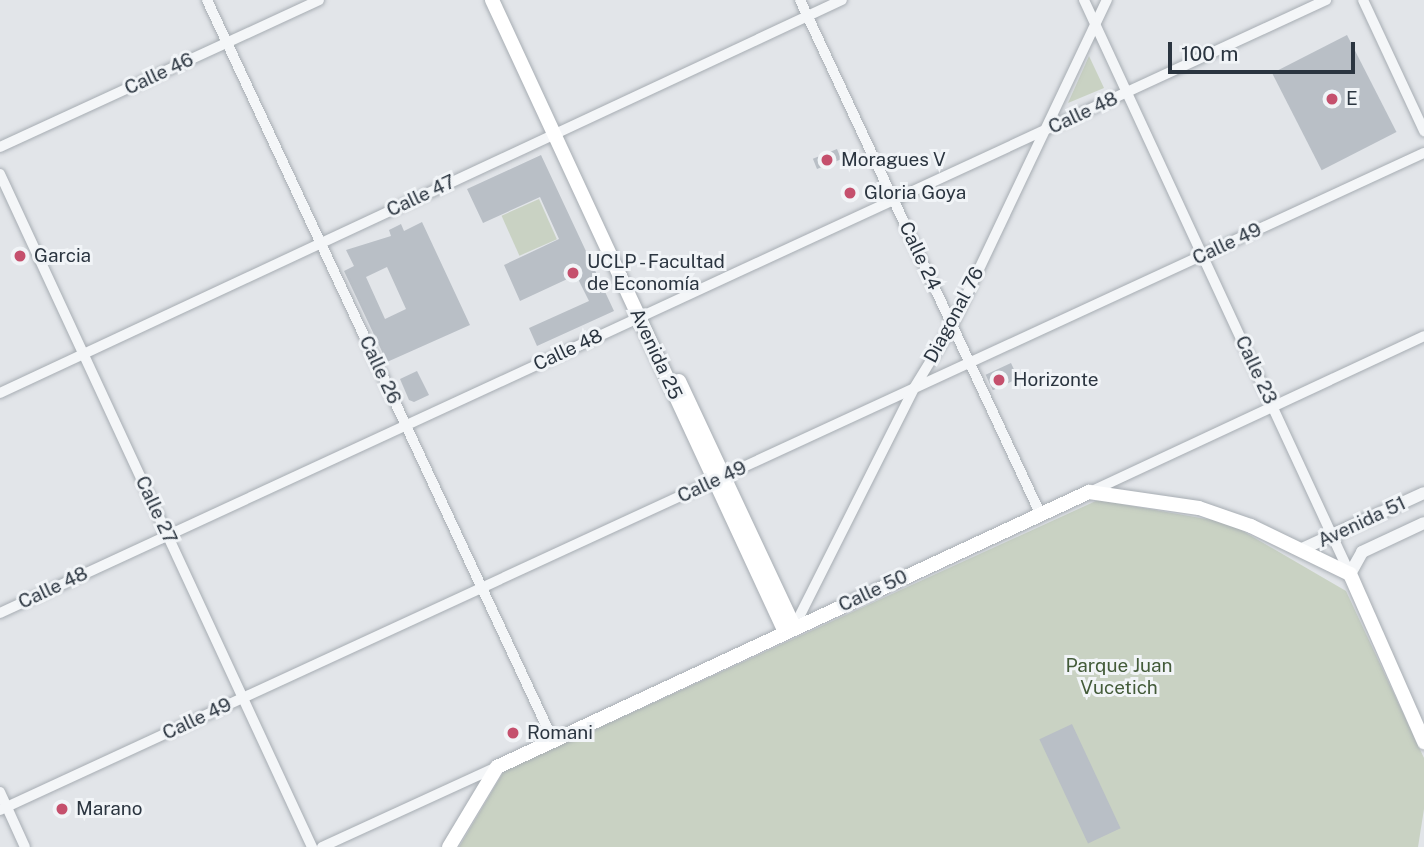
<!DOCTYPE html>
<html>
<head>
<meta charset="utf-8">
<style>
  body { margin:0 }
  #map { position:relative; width:1424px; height:847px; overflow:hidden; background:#e2e5e9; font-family:"Public Sans",sans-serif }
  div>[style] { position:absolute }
  .green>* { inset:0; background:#c9d2c3; transform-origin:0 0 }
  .building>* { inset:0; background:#b9bfc6; transform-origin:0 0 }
  .roads { filter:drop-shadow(0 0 2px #a7adb3) drop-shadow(0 0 2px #a7adb3) }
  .minor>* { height:10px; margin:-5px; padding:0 5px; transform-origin:5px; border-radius:5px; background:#f4f6f8 }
  .tertiary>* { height:12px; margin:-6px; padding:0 6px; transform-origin:6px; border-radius:6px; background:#f4f6f8 }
  .secondary>* { height:14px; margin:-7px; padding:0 7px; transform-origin:7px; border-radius:7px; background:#fff }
  .dots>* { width:19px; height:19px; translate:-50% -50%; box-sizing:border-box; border:4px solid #f1f4f7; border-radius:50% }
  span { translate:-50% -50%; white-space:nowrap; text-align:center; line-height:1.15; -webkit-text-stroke:6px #f1f4f7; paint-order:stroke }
  .street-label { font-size:19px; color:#2b3540 }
  .poi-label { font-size:19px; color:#2b3540 }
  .left { translate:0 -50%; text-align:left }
  .park-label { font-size:19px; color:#435b39 }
  .scale { position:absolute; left:1168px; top:42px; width:187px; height:32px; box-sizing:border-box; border:4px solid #2b3540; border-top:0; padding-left:9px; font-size:21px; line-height:24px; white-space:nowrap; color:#2b3540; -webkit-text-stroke:5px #f1f4f7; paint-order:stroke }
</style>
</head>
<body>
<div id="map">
  <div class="green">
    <i style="clip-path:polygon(1089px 56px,1104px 88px,1068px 103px)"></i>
    <i style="left:539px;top:199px;width:44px;height:41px;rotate:66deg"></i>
    <i style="clip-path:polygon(1098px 500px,1229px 523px,1346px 591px,1424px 758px,1424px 809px,1418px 847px,459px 847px,504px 771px)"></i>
  </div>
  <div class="building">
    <i style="left:1347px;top:35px;width:109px;height:84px;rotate:63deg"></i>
    <i style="left:837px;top:149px;width:11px;height:26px;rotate:68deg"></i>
    <i style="clip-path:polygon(541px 155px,614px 311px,537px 346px,529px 328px,589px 301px,576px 275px,520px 301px,504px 265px,559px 239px,540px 197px,483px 223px,467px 189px)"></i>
    <i style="clip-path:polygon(evenodd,422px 222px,470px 325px,387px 362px,344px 271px,354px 266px,346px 250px,391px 236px,389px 230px,401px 224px,404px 231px,422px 222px,387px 267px,406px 309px,385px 319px,366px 277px,387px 267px)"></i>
    <i style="left:1011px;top:363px;width:17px;height:28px;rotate:65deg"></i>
    <i style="clip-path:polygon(417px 371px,429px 395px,414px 402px,409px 400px,400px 379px)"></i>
    <i style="left:1072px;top:724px;width:115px;height:36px;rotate:65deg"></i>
  </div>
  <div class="roads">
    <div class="minor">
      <i style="left:207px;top:0;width:817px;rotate:64.94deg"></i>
      <i style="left:800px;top:0;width:566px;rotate:64.93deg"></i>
      <i style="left:1084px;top:0;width:633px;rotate:65.14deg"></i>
      <i style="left:1363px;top:0;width:145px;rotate:65deg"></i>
      <i style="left:0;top:147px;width:351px;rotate:-24.7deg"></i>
      <i style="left:0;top:174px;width:742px;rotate:65.13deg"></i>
      <i style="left:0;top:393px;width:929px;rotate:-25.02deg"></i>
      <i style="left:1092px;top:491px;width:366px;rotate:-25deg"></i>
      <i style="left:0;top:613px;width:1461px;rotate:-24.81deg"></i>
      <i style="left:794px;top:627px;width:267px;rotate:-63.3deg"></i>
      <i style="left:914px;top:388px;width:73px;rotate:-58.5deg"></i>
      <i style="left:952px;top:326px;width:361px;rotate:-64.6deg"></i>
      <i style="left:0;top:792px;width:60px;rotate:65.6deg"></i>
      <i style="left:0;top:810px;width:1568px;rotate:-24.77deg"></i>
      <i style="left:322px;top:847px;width:192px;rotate:-24.6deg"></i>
    </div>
    <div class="tertiary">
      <i style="left:1300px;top:550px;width:136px;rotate:-24.7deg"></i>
      <i style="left:1350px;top:574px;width:25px;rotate:-61deg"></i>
      <i style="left:1362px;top:552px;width:68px;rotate:-25.1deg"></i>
    </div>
    <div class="secondary">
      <i style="left:492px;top:0;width:697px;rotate:65.13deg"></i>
      <i style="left:679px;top:381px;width:272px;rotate:64.9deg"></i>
      <i style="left:449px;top:847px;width:93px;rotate:-59deg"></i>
      <i style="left:497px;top:767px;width:653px;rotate:-24.92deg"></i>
      <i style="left:1089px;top:492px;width:111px;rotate:8.3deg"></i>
      <i style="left:1199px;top:508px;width:55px;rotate:19.1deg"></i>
      <i style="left:1251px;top:526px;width:110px;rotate:25.9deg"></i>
      <i style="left:1350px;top:574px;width:184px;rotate:66.2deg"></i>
    </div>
  </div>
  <div class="dots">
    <i style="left:1332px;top:99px;background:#c5506d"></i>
    <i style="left:827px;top:160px;background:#c5506d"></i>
    <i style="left:850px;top:193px;background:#c5506d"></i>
    <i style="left:20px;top:256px;background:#c5506d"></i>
    <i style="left:573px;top:273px;background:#c5506d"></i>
    <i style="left:999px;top:380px;background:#c5506d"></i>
    <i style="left:513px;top:733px;background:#c5506d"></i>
    <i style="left:62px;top:809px;background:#c5506d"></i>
  </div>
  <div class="street-label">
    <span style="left:159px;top:74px;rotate:-25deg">Calle 46</span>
    <span style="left:1083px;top:113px;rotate:-25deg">Calle 48</span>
    <span style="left:421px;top:196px;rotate:-25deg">Calle 47</span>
    <span style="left:1227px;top:244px;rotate:-25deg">Calle 49</span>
    <span style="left:920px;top:256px;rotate:65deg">Calle 24</span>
    <span style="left:954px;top:315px;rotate:-62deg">Diagonal 76</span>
    <span style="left:568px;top:350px;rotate:-25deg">Calle 48</span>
    <span style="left:656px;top:354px;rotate:65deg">Avenida 25</span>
    <span style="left:380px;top:370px;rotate:65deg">Calle 26</span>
    <span style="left:1256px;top:370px;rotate:65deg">Calle 23</span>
    <span style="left:712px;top:482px;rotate:-25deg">Calle 49</span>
    <span style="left:156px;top:510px;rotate:65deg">Calle 27</span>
    <span style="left:1362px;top:522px;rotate:-25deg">Avenida 51</span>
    <span style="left:53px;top:588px;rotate:-25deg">Calle 48</span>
    <span style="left:873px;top:591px;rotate:-25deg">Calle 50</span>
    <span style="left:197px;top:719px;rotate:-25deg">Calle 49</span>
  </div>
  <div class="poi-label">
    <span class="left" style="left:1346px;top:99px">E</span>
    <span class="left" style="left:841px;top:160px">Moragues V</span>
    <span class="left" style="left:864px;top:193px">Gloria Goya</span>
    <span class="left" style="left:34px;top:256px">Garcia</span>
    <span class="left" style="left:587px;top:273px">UCLP - Facultad<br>de Economía</span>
    <span class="left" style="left:1013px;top:380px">Horizonte</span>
    <span class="left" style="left:527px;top:733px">Romani</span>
    <span class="left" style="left:76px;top:809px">Marano</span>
  </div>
  <div class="park-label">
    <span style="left:1119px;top:677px">Parque Juan<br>Vucetich</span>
  </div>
  <div class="scale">100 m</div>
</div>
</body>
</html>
